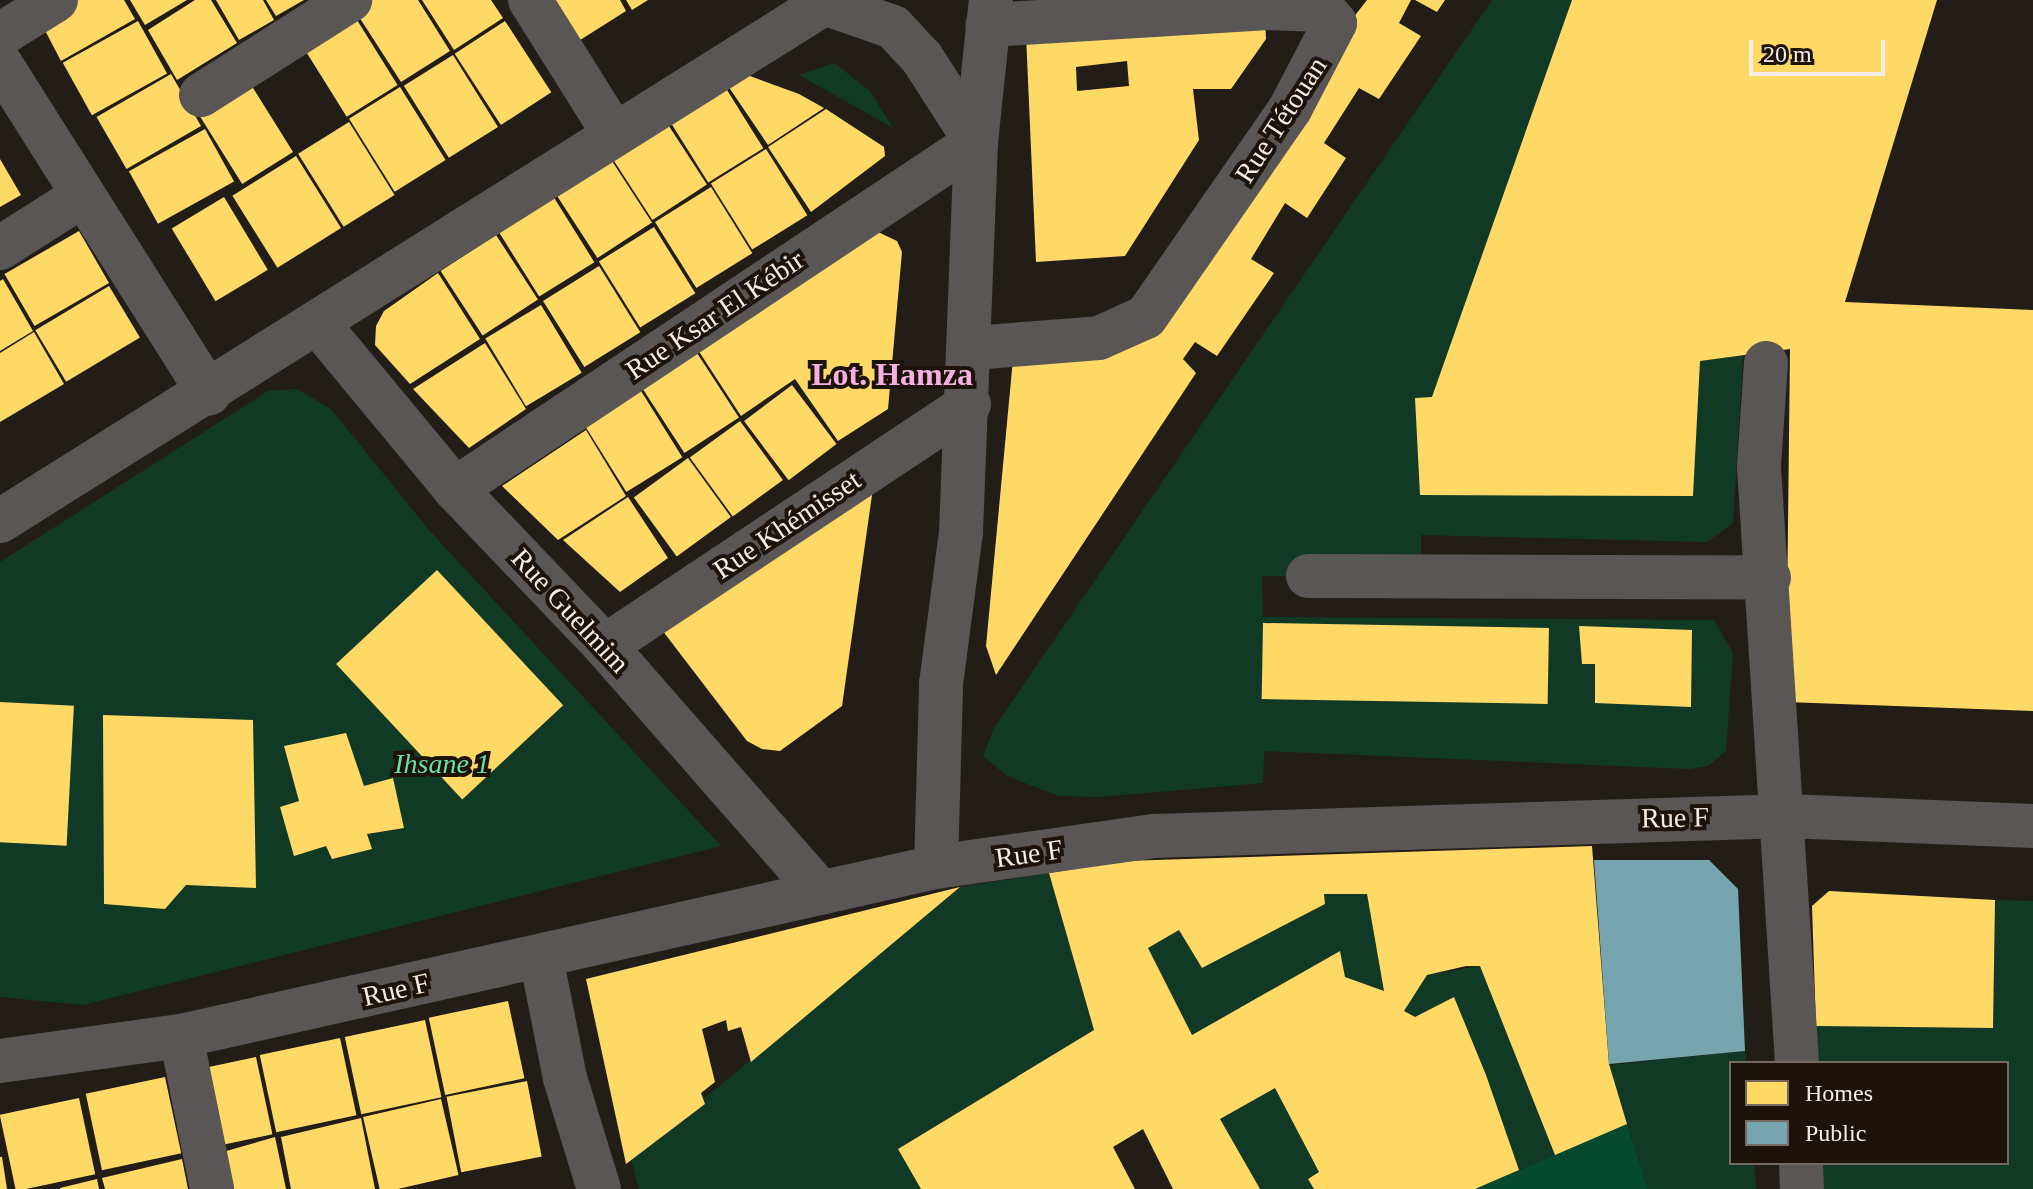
<!DOCTYPE html>
<html>
<head>
<meta charset="utf-8">
<style>
  body { margin:0 }
  #map { position:relative; width:2033px; height:1189px; overflow:hidden; background:#231d18; font-family:"Times New Roman",serif }
  div>[style] { position:absolute }
  .green>* { inset:0; background:#113a26 }
  .forest>* { inset:0; background:#054a2e }
  .homes>* { inset:0; background:#ffd966; transform-origin:0 0 }
  .public>* { inset:0; background:#76a5af }
  .minor>* { height:44px; margin:-22px; padding:0 22px; transform-origin:22px; border-radius:22px; background:#5a5655 }
  span { translate:-50% -50%; white-space:nowrap; text-align:center; line-height:1.15; -webkit-text-stroke:8px #1e130a; paint-order:stroke }
  .street-label { font-size:28px; color:#f4ece5 }
  .park-label { font-size:28px; color:#68e1a4; font-style:italic }
  .quarter-label { font-size:32px; color:#f3b1e2; font-weight:700 }
  .legend { position:absolute; left:1729px; top:1061px; width:280px; height:104px; box-sizing:border-box; background:#1e130a; border:2px solid #746a62; margin:0; padding:10px 14px; list-style:none; font-size:24px; color:#f4ece5 }
  .legend li { display:flex; align-items:center; gap:16px; height:40px }
  .legend b { width:40px; border:2px solid #746a62 }
  .scale { position:absolute; left:1749px; top:40px; width:136px; height:36px; box-sizing:border-box; border:4px solid #f4ece5; border-top:0; padding-left:10px; font-size:24px; line-height:28px; white-space:nowrap; color:#f4ece5; -webkit-text-stroke:6px #1e130a; paint-order:stroke }
</style>
</head>
<body>
<div id="map">
  <div class="green">
    <i style="clip-path:polygon(1492px 0,1572px 0,1433px 396px,1743px 355px,1733px 523px,1707px 542px,1421px 535px,1421px 578px,1262px 576px,1263px 617px,1714px 620px,1733px 653px,1726px 751px,1708px 766px,1689px 769px,1264px 751px,1263px 783px,1099px 797px,1059px 796px,1007px 776px,983px 756px,994px 728px)"></i>
    <i style="clip-path:polygon(834px 63px,870px 91px,893px 128px,799px 75px)"></i>
    <i style="clip-path:polygon(297px 389px,331px 409px,428px 529px,721px 846px,83px 1005px,0 997px,0 562px,268px 391px)"></i>
    <i style="clip-path:polygon(1049px 873px,1094px 1030px,899px 1148px,921px 1189px,639px 1189px,631px 1159px,960px 887px)"></i>
    <i style="clip-path:polygon(1324px 894px,1367px 894px,1384px 991px,1345px 977px,1339px 951px,1192px 1035px,1148px 948px,1179px 930px,1202px 968px,1325px 904px)"></i>
    <i style="clip-path:polygon(1995px 900px,2033px 901px,2033px 1189px,1814px 1189px,1813px 1163px,2007px 1163px,2007px 1063px,1810px 1063px,1816px 1026px,1993px 1028px)"></i>
    <i style="clip-path:polygon(1480px 966px,1555px 1155px,1519px 1170px,1454px 997px,1415px 1017px,1404px 1011px,1427px 975px)"></i>
    <i style="clip-path:polygon(1745px 1051px,1746px 1063px,1731px 1063px,1731px 1163px,1754px 1163px,1756px 1189px,1648px 1189px,1609px 1065px)"></i>
    <i style="clip-path:polygon(1275px 1088px,1319px 1172px,1308px 1179px,1314px 1189px,1260px 1189px,1220px 1119px)"></i>
  </div>
  <div class="forest">
    <i style="clip-path:polygon(1627px 1124px,1648px 1189px,1475px 1189px)"></i>
  </div>
  <div class="homes">
    <i style="clip-path:polygon(64px 0,124px 0,135px 19px,61px 61px,38px 17px)"></i>
    <i style="clip-path:polygon(130px 0,187px 0,145px 25px)"></i>
    <i style="clip-path:polygon(195px 0,211px 0,237px 43px,177px 80px,148px 30px)"></i>
    <i style="clip-path:polygon(216px 0,263px 0,274px 20px,239px 40px)"></i>
    <i style="clip-path:polygon(266px 0,304px 0,276px 16px)"></i>
    <i style="clip-path:polygon(369px 0,418px 0,450px 51px,401px 82px,354px 9px)"></i>
    <i style="clip-path:polygon(422px 0,491px 0,503px 18px,454px 50px)"></i>
    <i style="clip-path:polygon(550px 0,620px 0,626px 11px,577px 42px)"></i>
    <i style="clip-path:polygon(626px 0,648px 0,632px 10px)"></i>
    <i style="clip-path:polygon(1367px 0,1411px 0,1399px 23px,1421px 36px,1379px 99px,1359px 88px,1324px 143px,1346px 158px,1307px 218px,1285px 203px,1251px 259px,1274px 273px,1217px 356px,1195px 342px,1183px 359px,1196px 373px,996px 675px,986px 646px,1013px 359px,1093px 352px)"></i>
    <i style="clip-path:polygon(1415px 0,1445px 0,1437px 12px)"></i>
    <i style="clip-path:polygon(1572px 0,1937px 0,1845px 302px,2033px 310px,2033px 711px,1786px 702px,1790px 349px,1700px 361px,1693px 496px,1420px 495px,1415px 398px,1432px 397px)"></i>
    <i style="left:352px;top:12px;width:86px;height:60px;rotate:58deg"></i>
    <i style="clip-path:polygon(evenodd,1265px 17px,1266px 39px,1231px 89px,1193px 89px,1199px 140px,1125px 256px,1036px 262px,1026px 35px,1265px 17px,1127px 61px,1129px 86px,1077px 91px,1076px 67px,1127px 61px)"></i>
    <i style="left:138px;top:21px;width:60px;height:86px;rotate:61deg"></i>
    <i style="left:505px;top:21px;width:85px;height:60px;rotate:57deg"></i>
    <i style="left:453px;top:55px;width:85px;height:58px;rotate:58deg"></i>
    <i style="left:171px;top:74px;width:60px;height:86px;rotate:60deg"></i>
    <i style="clip-path:polygon(750px 76px,799px 94px,824px 108px,768px 145px,724px 80px)"></i>
    <i style="left:248px;top:80px;width:85px;height:60px;rotate:58deg"></i>
    <i style="left:722px;top:82px;width:78px;height:65px;rotate:58deg"></i>
    <i style="left:400px;top:87px;width:86px;height:60px;rotate:58deg"></i>
    <i style="clip-path:polygon(826px 109px,884px 147px,885px 156px,811px 212px,768px 147px)"></i>
    <i style="left:665px;top:120px;width:77px;height:65px;rotate:57deg"></i>
    <i style="left:349px;top:122px;width:86px;height:60px;rotate:58deg"></i>
    <i style="left:205px;top:129px;width:60px;height:87px;rotate:61deg"></i>
    <i style="left:766px;top:149px;width:78px;height:65px;rotate:58deg"></i>
    <i style="left:296px;top:156px;width:85px;height:75px;rotate:58deg"></i>
    <i style="left:610px;top:158px;width:77px;height:65px;rotate:57deg"></i>
    <i style="clip-path:polygon(0 159px,21px 195px,0 207px)"></i>
    <i style="left:711px;top:187px;width:78px;height:66px;rotate:58deg"></i>
    <i style="left:553px;top:196px;width:78px;height:65px;rotate:58deg"></i>
    <i style="left:224px;top:197px;width:85px;height:61px;rotate:59deg"></i>
    <i style="left:654px;top:227px;width:78px;height:65px;rotate:58deg"></i>
    <i style="left:79px;top:231px;width:60px;height:86px;rotate:60deg"></i>
    <i style="clip-path:polygon(876px 231px,897px 241px,902px 252px,888px 409px,838px 441px,795px 379px,741px 416px,698px 350px)"></i>
    <i style="left:496px;top:235px;width:77px;height:66px;rotate:57deg"></i>
    <i style="left:599px;top:266px;width:78px;height:66px;rotate:58deg"></i>
    <i style="clip-path:polygon(438px 273px,480px 339px,410px 384px,375px 345px,376px 326px,384px 311px)"></i>
    <i style="clip-path:polygon(3px 279px,33px 331px,0 351px,0 281px)"></i>
    <i style="left:109px;top:286px;width:60px;height:86px;rotate:59deg"></i>
    <i style="left:541px;top:305px;width:79px;height:65px;rotate:59deg"></i>
    <i style="clip-path:polygon(34px 332px,64px 384px,0 422px,0 353px)"></i>
    <i style="clip-path:polygon(485px 343px,526px 409px,469px 448px,413px 389px)"></i>
    <i style="left:697px;top:353px;width:77px;height:65px;rotate:57deg"></i>
    <i style="left:792px;top:385px;width:74px;height:60px;rotate:53deg"></i>
    <i style="left:641px;top:391px;width:78px;height:66px;rotate:58deg"></i>
    <i style="left:740px;top:421px;width:73px;height:62px;rotate:54deg"></i>
    <i style="clip-path:polygon(586px 430px,626px 496px,558px 540px,502px 486px)"></i>
    <i style="left:688px;top:458px;width:73px;height:67px;rotate:54deg"></i>
    <i style="clip-path:polygon(873px 488px,842px 706px,780px 751px,762px 749px,747px 741px,662px 630px)"></i>
    <i style="clip-path:polygon(628px 497px,668px 558px,620px 592px,563px 540px)"></i>
    <i style="left:437px;top:570px;width:185px;height:138px;rotate:47deg"></i>
    <i style="left:1263px;top:623px;width:286px;height:76px;rotate:1deg"></i>
    <i style="clip-path:polygon(1579px 626px,1692px 630px,1691px 707px,1595px 703px,1595px 664px,1582px 664px)"></i>
    <i style="left:0;top:702px;width:74px;height:140px;rotate:3deg"></i>
    <i style="clip-path:polygon(103px 715px,253px 720px,256px 888px,186px 885px,165px 909px,104px 904px)"></i>
    <i style="clip-path:polygon(346px 733px,364px 786px,393px 778px,404px 828px,367px 834px,372px 849px,332px 859px,326px 846px,294px 856px,280px 807px,299px 801px,284px 746px)"></i>
    <i style="clip-path:polygon(evenodd,1592px 846px,1609px 1064px,1627px 1124px,1555px 1155px,1480px 966px,1466px 966px,1427px 975px,1404px 1011px,1415px 1017px,1454px 997px,1486px 1075px,1519px 1170px,1475px 1189px,1314px 1189px,1308px 1179px,1319px 1172px,1275px 1088px,1220px 1119px,1260px 1189px,1173px 1189px,1143px 1129px,1113px 1147px,1135px 1189px,921px 1189px,898px 1149px,1094px 1030px,1049px 873px,1124px 861px,1592px 846px,1324px 894px,1367px 894px,1384px 991px,1345px 977px,1340px 951px,1192px 1035px,1148px 948px,1179px 930px,1202px 968px,1325px 904px,1324px 894px)"></i>
    <i style="clip-path:polygon(960px 887px,751px 1062px,741px 1027px,728px 1031px,726px 1020px,702px 1029px,715px 1082px,701px 1093px,705px 1104px,626px 1164px,586px 979px)"></i>
    <i style="clip-path:polygon(1829px 891px,1995px 900px,1993px 1028px,1816px 1026px,1812px 906px)"></i>
    <i style="left:508px;top:1001px;width:79px;height:81px;rotate:78deg"></i>
    <i style="left:425px;top:1020px;width:79px;height:82px;rotate:78deg"></i>
    <i style="left:340px;top:1038px;width:79px;height:82px;rotate:78deg"></i>
    <i style="left:256px;top:1057px;width:79px;height:59px;rotate:78deg"></i>
    <i style="left:165px;top:1077px;width:78px;height:81px;rotate:78deg"></i>
    <i style="left:527px;top:1081px;width:77px;height:82px;rotate:79deg"></i>
    <i style="left:79px;top:1098px;width:78px;height:81px;rotate:78deg"></i>
    <i style="left:441px;top:1099px;width:78px;height:80px;rotate:77deg"></i>
    <i style="clip-path:polygon(361px 1118px,375px 1189px,291px 1189px,281px 1137px)"></i>
    <i style="clip-path:polygon(275px 1137px,286px 1189px,223px 1189px,216px 1154px)"></i>
    <i style="clip-path:polygon(0 1157px,2px 1157px,7px 1189px,0 1189px)"></i>
    <i style="clip-path:polygon(182px 1159px,188px 1189px,105px 1189px,102px 1178px)"></i>
    <i style="clip-path:polygon(97px 1179px,99px 1189px,60px 1189px,60px 1188px)"></i>
  </div>
  <div class="public">
    <i style="clip-path:polygon(1594px 860px,1709px 860px,1738px 889px,1745px 1051px,1609px 1064px)"></i>
  </div>
  <div class="minor">
    <i style="left:530px;top:0;width:158px;rotate:57.9deg"></i>
    <i style="left:0;top:35px;width:66px;rotate:-32deg"></i>
    <i style="left:0;top:63px;width:391px;rotate:57.7deg"></i>
    <i style="left:201px;top:95px;width:177px;rotate:-32.5deg"></i>
    <i style="left:0;top:248px;width:97px;rotate:-32.4deg"></i>
    <i style="left:320px;top:326px;width:212px;rotate:50.4deg"></i>
    <i style="left:455px;top:489px;width:217px;rotate:46.3deg"></i>
    <i style="left:605px;top:646px;width:328px;rotate:48.8deg"></i>
    <i style="left:973px;top:348px;width:126px;rotate:-4.5deg"></i>
    <i style="left:1099px;top:338px;width:51px;rotate:-24.1deg"></i>
    <i style="left:1146px;top:317px;width:253px;rotate:-55.3deg"></i>
    <i style="left:1290px;top:109px;width:97px;rotate:-62.4deg"></i>
    <i style="left:1335px;top:23px;width:17px;rotate:-130deg"></i>
    <i style="left:1324px;top:10px;width:56px;rotate:-178deg"></i>
    <i style="left:1268px;top:8px;width:281px;rotate:176.5deg"></i>
    <i style="left:1766px;top:363px;width:104px;rotate:93.9deg"></i>
    <i style="left:1759px;top:467px;width:597px;rotate:86.35deg"></i>
    <i style="left:455px;top:489px;width:626px;rotate:-33.66deg"></i>
    <i style="left:976px;top:142px;width:100px;rotate:-122.7deg"></i>
    <i style="left:922px;top:58px;width:42px;rotate:-133.1deg"></i>
    <i style="left:893px;top:27px;width:73px;rotate:-160.8deg"></i>
    <i style="left:0;top:521px;width:980px;rotate:-32.12deg"></i>
    <i style="left:1308px;top:576px;width:461px;rotate:0.2deg"></i>
    <i style="left:605px;top:646px;width:437px;rotate:-33.6deg"></i>
    <i style="left:936px;top:867px;width:183px;rotate:-88.4deg"></i>
    <i style="left:941px;top:684px;width:153px;rotate:-82.5deg"></i>
    <i style="left:961px;top:532px;width:390px;rotate:-87.8deg"></i>
    <i style="left:976px;top:142px;width:143px;rotate:-84deg"></i>
    <i style="left:541px;top:957px;width:123px;rotate:78.8deg"></i>
    <i style="left:565px;top:1078px;width:116px;rotate:73deg"></i>
    <i style="left:181px;top:1036px;width:156px;rotate:78.5deg"></i>
    <i style="left:0;top:1061px;width:183px;rotate:-7.9deg"></i>
    <i style="left:181px;top:1036px;width:774px;rotate:-12.62deg"></i>
    <i style="left:936px;top:867px;width:221px;rotate:-8.1deg"></i>
    <i style="left:1155px;top:836px;width:631px;rotate:-1.82deg"></i>
    <i style="left:1786px;top:816px;width:247px;rotate:2.3deg"></i>
    <i style="left:1801px;top:1163px;width:26px;rotate:88deg"></i>
  </div>
  <div class="street-label">
    <span style="left:1281px;top:120px;rotate:-57deg">Rue Tétouan</span>
    <span style="left:715px;top:315px;rotate:-34deg">Rue Ksar El Kébir</span>
    <span style="left:787px;top:525px;rotate:-34deg">Rue Khémisset</span>
    <span style="left:570px;top:611px;rotate:47deg">Rue Guelmim</span>
    <span style="left:1675px;top:818px;rotate:-1deg">Rue F</span>
    <span style="left:1029px;top:854px;rotate:-8deg">Rue F</span>
    <span style="left:396px;top:990px;rotate:-13deg">Rue F</span>
  </div>
  <div class="park-label">
    <span style="left:442px;top:764px">Ihsane 1</span>
  </div>
  <div class="quarter-label">
    <span style="left:892px;top:374px">Lot. Hamza</span>
  </div>
  <ul class="legend">
  <li><b style="height:22px;background:#ffd966"></b>Homes</li>
  <li><b style="height:22px;background:#76a5af"></b>Public</li>
  </ul>
  <div class="scale">20 m</div>
</div>
</body>
</html>
